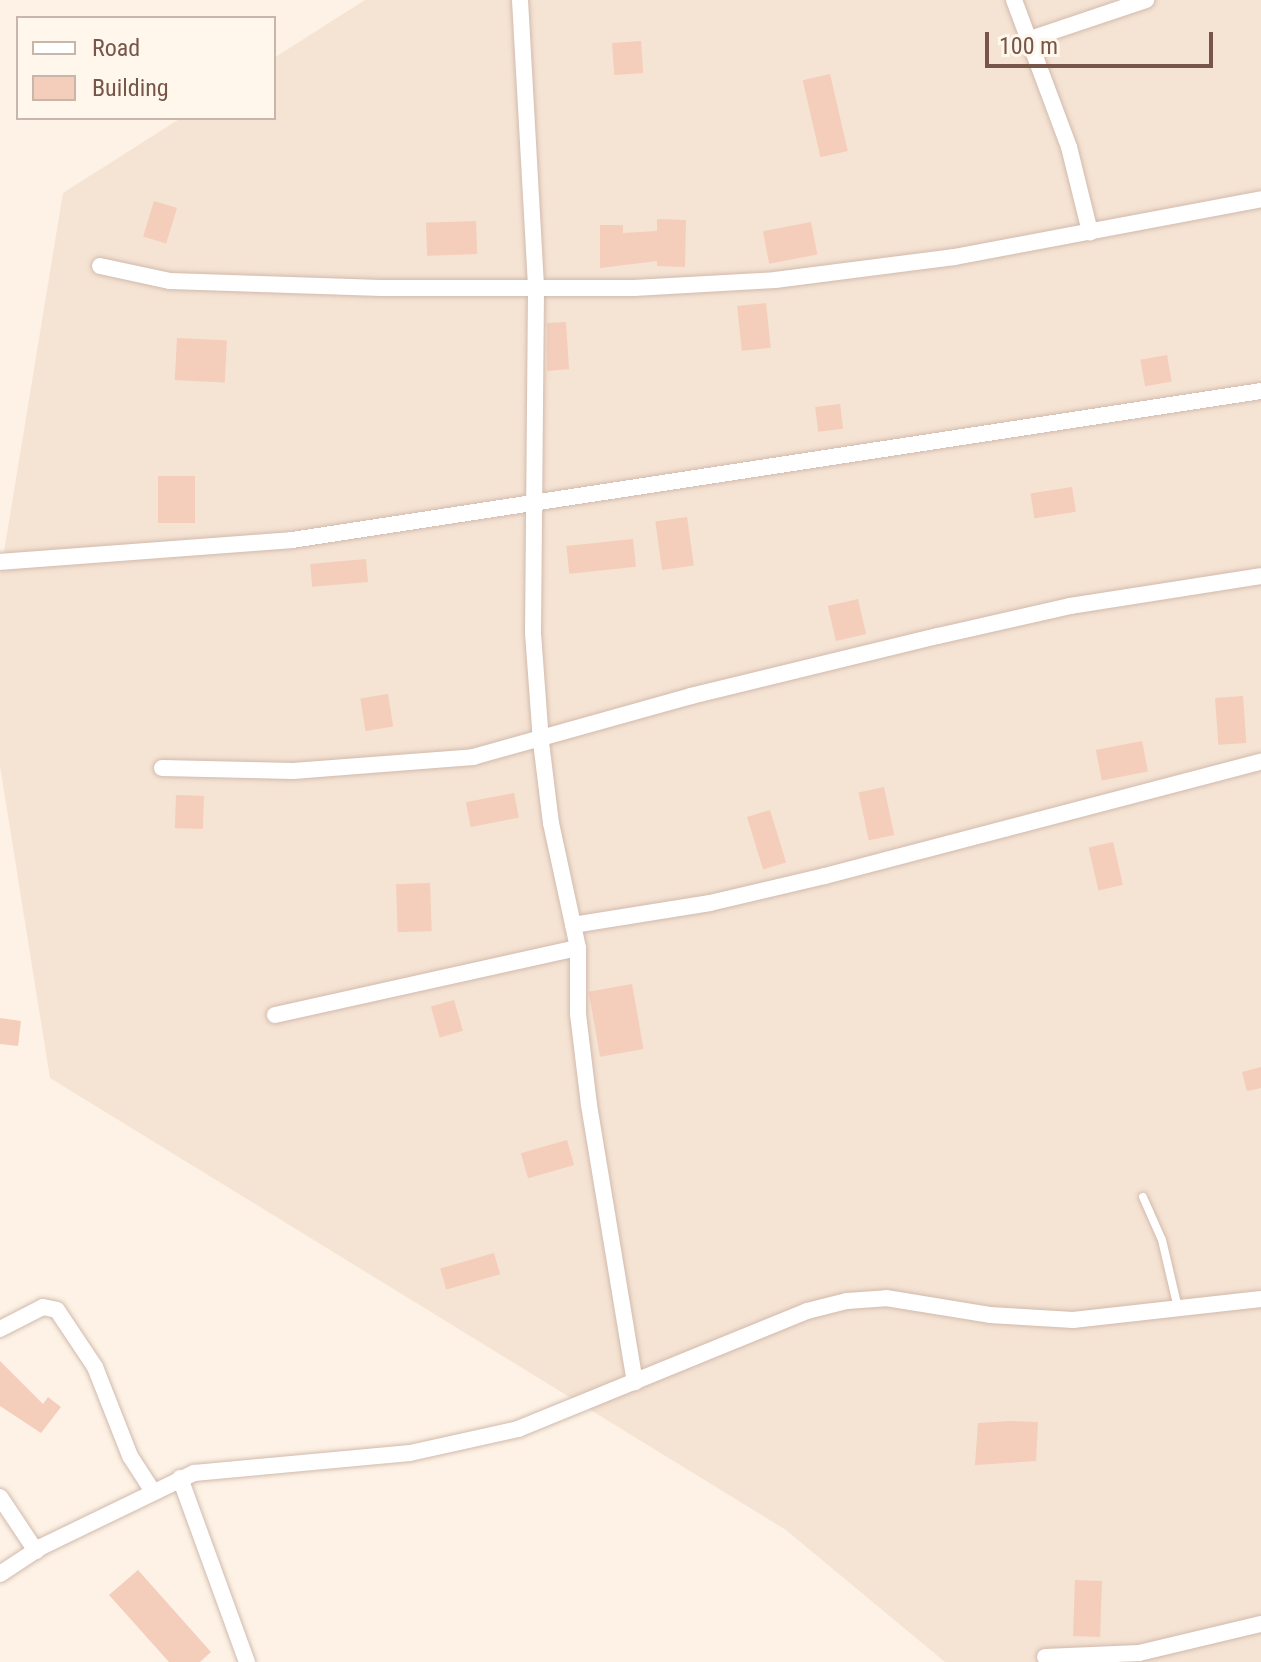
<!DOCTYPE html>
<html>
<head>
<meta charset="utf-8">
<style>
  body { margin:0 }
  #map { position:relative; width:1261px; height:1662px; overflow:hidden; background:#fdf2e5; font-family:"Roboto Condensed",sans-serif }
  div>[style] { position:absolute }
  .residential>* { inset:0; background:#f5e3d3 }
  .building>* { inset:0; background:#f4cdbb; transform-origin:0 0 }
  .roads { filter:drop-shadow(0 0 2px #d1baad) drop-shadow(0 0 2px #d1baad) }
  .service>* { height:8px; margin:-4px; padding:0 4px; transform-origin:4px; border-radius:4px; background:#fff }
  .minor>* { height:16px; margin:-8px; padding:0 8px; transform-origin:8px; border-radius:8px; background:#fff }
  span { translate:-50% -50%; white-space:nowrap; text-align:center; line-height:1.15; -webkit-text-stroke:7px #fff6ec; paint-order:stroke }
  .legend { position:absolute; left:16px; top:16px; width:260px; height:104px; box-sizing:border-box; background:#fff6ec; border:2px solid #c9b6ab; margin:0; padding:10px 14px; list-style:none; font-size:24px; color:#775649 }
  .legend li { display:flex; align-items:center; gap:16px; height:40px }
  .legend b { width:40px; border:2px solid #c9b6ab }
  .scale { position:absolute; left:985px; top:32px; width:228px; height:36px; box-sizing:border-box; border:4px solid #775649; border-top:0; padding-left:10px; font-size:24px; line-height:28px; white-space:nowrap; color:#775649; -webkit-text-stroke:6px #fff6ec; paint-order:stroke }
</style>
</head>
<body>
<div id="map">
  <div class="residential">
    <i style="clip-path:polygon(365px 0,1261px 0,1261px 1662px,945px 1662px,786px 1530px,50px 1078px,0 766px,0 576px,63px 193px,181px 118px,274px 118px,274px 58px)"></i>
  </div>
  <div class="building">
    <i style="left:641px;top:41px;width:32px;height:29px;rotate:86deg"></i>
    <i style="left:830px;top:74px;width:79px;height:28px;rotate:77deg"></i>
    <i style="left:154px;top:201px;width:24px;height:37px;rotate:17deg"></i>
    <i style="clip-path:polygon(657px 219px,686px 220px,685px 267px,657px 266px,657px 261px,600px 268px,600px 225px,623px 225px,623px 233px,657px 231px)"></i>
    <i style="left:476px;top:221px;width:33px;height:50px;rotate:88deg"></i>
    <i style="left:811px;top:222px;width:33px;height:49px;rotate:79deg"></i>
    <i style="left:766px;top:303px;width:45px;height:29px;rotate:84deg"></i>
    <i style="clip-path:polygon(566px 322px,569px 369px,547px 371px,547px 323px)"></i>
    <i style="left:177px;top:338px;width:50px;height:42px;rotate:3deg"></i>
    <i style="left:1167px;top:355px;width:27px;height:27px;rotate:80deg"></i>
    <i style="left:840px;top:404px;width:25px;height:25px;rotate:83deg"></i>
    <i style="left:195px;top:476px;width:47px;height:37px;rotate:90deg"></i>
    <i style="left:1072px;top:487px;width:25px;height:42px;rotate:81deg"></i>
    <i style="left:687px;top:517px;width:49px;height:32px;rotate:82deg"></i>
    <i style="left:633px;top:539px;width:28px;height:67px;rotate:84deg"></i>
    <i style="left:366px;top:559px;width:23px;height:56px;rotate:85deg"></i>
    <i style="left:858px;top:599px;width:36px;height:31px;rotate:77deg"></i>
    <i style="left:388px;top:694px;width:33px;height:28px;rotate:81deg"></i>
    <i style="left:1243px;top:696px;width:47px;height:28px;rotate:86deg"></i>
    <i style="left:1142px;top:741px;width:31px;height:47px;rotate:79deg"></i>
    <i style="left:884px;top:787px;width:49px;height:26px;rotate:78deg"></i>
    <i style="left:514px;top:793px;width:25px;height:49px;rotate:79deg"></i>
    <i style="left:176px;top:795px;width:28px;height:33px;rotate:2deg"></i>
    <i style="left:770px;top:810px;width:55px;height:24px;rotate:73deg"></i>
    <i style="left:1113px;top:842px;width:44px;height:25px;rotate:77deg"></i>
    <i style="left:430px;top:883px;width:48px;height:34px;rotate:88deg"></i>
    <i style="left:632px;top:984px;width:66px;height:44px;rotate:80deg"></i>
    <i style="left:454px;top:1000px;width:32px;height:24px;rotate:74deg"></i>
    <i style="clip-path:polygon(0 1018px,21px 1021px,18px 1046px,0 1044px)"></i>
    <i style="clip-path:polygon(1261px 1067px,1261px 1088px,1247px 1091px,1242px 1072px)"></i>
    <i style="left:567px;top:1140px;width:26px;height:48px;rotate:74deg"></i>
    <i style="left:494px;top:1253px;width:22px;height:56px;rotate:74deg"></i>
    <i style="clip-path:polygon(0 1361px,43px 1404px,48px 1397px,61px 1407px,41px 1433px,0 1406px)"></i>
    <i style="clip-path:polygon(1010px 1421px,1038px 1422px,1036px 1461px,975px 1465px,978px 1423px)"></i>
    <i style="clip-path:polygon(138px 1570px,211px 1652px,200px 1662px,169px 1662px,109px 1595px)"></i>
    <i style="left:1075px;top:1580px;width:27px;height:56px;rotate:2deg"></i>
  </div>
  <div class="roads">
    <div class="service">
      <i style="left:1143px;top:1197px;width:47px;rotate:66.2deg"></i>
      <i style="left:1162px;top:1240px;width:70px;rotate:76.8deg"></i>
    </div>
    <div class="minor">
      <i style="left:520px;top:0;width:290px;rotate:86.8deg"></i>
      <i style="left:536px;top:290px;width:343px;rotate:90.5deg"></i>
      <i style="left:533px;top:633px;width:109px;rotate:85.8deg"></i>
      <i style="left:541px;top:742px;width:82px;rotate:83deg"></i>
      <i style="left:551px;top:823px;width:128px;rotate:77.8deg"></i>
      <i style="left:578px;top:948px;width:66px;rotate:90deg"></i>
      <i style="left:578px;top:1014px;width:92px;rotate:83.1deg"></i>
      <i style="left:589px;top:1105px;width:281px;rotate:80.6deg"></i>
      <i style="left:1014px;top:0;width:157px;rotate:69.5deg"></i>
      <i style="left:1069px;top:147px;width:88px;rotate:76.1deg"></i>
      <i style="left:1027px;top:40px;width:126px;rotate:-18.6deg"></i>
      <i style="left:100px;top:266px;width:72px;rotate:12.1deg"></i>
      <i style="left:170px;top:281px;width:211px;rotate:1.9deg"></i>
      <i style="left:381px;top:288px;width:253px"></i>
      <i style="left:634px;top:288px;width:141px;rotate:-3.2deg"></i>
      <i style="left:775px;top:280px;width:181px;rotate:-7.3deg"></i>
      <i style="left:955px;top:257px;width:311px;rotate:-10.7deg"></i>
      <i style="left:0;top:562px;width:293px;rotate:-4.3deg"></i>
      <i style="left:292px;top:540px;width:980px;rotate:-8.74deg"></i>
      <i style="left:162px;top:768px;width:131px;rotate:1.3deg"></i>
      <i style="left:293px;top:771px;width:181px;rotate:-4.4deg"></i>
      <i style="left:473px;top:757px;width:226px;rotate:-15.6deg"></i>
      <i style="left:691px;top:696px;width:254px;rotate:-13.7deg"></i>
      <i style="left:938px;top:636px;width:135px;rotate:-12.8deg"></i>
      <i style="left:1070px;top:606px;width:193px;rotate:-8.9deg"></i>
      <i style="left:573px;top:925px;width:139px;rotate:-9.1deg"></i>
      <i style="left:710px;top:903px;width:118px;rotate:-13.2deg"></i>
      <i style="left:825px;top:876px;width:451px;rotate:-14.7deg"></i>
      <i style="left:275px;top:1015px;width:310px;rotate:-12.5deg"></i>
      <i style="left:0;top:1329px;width:48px;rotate:-27.1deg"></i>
      <i style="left:43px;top:1307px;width:14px;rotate:12deg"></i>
      <i style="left:57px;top:1310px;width:69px;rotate:56.3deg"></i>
      <i style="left:95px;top:1367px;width:96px;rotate:68.5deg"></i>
      <i style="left:130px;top:1456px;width:40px;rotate:57.1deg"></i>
      <i style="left:180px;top:1478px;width:196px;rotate:70deg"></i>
      <i style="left:0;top:1497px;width:65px;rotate:56.3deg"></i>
      <i style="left:0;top:1574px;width:49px;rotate:-33.4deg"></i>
      <i style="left:41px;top:1547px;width:170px;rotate:-25.8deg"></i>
      <i style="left:194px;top:1473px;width:217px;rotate:-5.3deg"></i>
      <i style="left:410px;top:1453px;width:111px;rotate:-12.5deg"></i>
      <i style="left:518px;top:1429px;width:312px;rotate:-22.2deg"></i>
      <i style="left:807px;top:1311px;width:41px;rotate:-14deg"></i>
      <i style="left:847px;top:1301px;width:39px;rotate:-4deg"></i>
      <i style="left:886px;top:1298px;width:105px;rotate:9.3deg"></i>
      <i style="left:990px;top:1315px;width:83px;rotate:3.4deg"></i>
      <i style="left:1073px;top:1320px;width:189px;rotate:-6.4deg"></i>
      <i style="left:1045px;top:1657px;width:94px;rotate:-2.4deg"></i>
      <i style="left:1139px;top:1653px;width:125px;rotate:-13.4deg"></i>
    </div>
  </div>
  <ul class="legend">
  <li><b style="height:10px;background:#fff"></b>Road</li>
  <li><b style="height:22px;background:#f4cdbb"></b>Building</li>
  </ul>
  <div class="scale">100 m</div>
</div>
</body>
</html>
